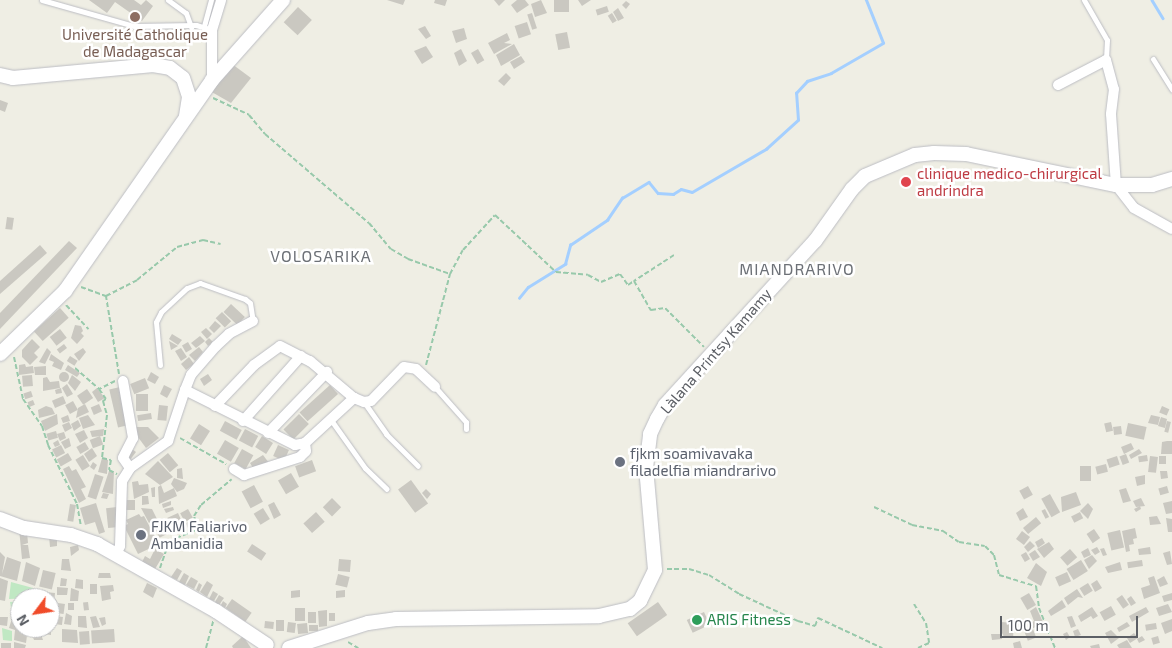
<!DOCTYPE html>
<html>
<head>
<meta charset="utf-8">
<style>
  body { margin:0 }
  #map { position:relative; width:1172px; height:648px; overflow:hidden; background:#efeee4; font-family:"Exo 2",sans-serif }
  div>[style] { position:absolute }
  .green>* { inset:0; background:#c0e8c3 }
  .stream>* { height:2.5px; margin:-1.25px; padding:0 1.25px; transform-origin:1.25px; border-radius:1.25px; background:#a4cfff }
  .building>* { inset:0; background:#cac8c1; transform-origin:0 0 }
  .round { border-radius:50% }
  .path>* { height:2px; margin-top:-1px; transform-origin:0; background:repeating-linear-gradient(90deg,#98c9ab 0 5px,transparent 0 7.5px) }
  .roads { filter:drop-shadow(0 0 1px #bcbdc3) drop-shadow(0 0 1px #bcbdc3) }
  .lane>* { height:5px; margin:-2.5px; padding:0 2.5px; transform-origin:2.5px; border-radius:2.5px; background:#fff }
  .street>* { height:10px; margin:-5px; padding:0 5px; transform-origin:5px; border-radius:5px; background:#fff }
  .secondary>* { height:14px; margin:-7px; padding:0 7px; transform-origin:7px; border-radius:7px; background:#fff }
  .dots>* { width:14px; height:14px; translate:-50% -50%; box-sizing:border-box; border:2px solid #fff; border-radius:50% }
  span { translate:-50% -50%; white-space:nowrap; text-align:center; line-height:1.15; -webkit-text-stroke:5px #fff; paint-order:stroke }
  .education-label { font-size:15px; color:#785e54 }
  .health-label { font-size:15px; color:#be3a42 }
  .left { translate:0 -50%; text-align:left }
  .street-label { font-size:15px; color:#5c5f65 }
  .worship-label { font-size:15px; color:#5b616d }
  .leisure-label { font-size:15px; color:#27864d }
  .neighbourhood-label { font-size:16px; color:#6d7177; letter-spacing:1px }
  .north { position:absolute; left:10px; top:588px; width:50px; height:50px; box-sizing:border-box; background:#fff; border:1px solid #bebfc1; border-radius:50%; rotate:239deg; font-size:14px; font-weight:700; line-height:20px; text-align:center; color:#5c5f65 }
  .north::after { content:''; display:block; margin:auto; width:18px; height:22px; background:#f04b29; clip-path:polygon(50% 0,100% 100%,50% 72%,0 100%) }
  .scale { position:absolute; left:1000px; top:616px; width:138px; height:22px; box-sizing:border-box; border:2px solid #5c5f65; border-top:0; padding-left:6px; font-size:15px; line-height:18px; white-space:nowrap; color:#5c5f65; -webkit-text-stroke:4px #fff; paint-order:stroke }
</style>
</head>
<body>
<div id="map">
  <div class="green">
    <i style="clip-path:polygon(11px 582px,33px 588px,33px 598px,9px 599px)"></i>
    <i style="clip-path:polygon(20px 601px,20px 615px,12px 613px,10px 602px)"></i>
    <i style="clip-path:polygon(2px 628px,12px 631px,12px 641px,3px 640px)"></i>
  </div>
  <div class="stream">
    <i style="left:1152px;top:0;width:21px;rotate:59deg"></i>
    <i style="left:519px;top:298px;width:14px;rotate:-51deg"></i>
    <i style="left:528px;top:287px;width:44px;rotate:-31.9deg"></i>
    <i style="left:565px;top:264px;width:20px;rotate:-75deg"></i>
    <i style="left:570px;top:245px;width:45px;rotate:-34deg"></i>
    <i style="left:607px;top:220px;width:27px;rotate:-56deg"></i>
    <i style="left:622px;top:198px;width:31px;rotate:-31deg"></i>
    <i style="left:649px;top:182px;width:14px;rotate:51deg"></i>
    <i style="left:658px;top:193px;width:15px;rotate:4deg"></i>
    <i style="left:673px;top:194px;width:9px;rotate:-32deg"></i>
    <i style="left:681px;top:189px;width:11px;rotate:15deg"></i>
    <i style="left:692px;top:192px;width:86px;rotate:-30.2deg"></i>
    <i style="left:766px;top:149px;width:43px;rotate:-42.2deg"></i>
    <i style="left:798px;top:120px;width:27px;rotate:-94deg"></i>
    <i style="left:796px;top:93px;width:16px;rotate:-47deg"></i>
    <i style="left:807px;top:81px;width:25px;rotate:-18deg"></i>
    <i style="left:831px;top:73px;width:60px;rotate:-30deg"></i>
    <i style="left:883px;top:43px;width:46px;rotate:-111.6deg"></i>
  </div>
  <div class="building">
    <i style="clip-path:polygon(89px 0,134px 0,141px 5px,146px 0,153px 6px,142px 21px,115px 2px,107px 13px)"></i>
    <i style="clip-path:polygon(387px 0,405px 0,403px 5px)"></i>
    <i style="clip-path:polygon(435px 0,447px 0,445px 6px,434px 3px)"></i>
    <i style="clip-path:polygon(494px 0,505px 0,499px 6px)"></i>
    <i style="clip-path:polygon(517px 0,525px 0,529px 5px,517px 13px,511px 5px)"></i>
    <i style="clip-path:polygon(541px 0,547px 13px,535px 17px,531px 4px)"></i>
    <i style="left:554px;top:0;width:15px;height:12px"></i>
    <i style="clip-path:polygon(578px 0,591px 0,582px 6px)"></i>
    <i style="clip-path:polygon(626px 1px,630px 4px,626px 9px,622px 5px)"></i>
    <i style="left:607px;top:6px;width:6px;height:12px;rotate:72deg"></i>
    <i style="left:298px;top:7px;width:19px;height:21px;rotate:43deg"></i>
    <i style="clip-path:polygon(618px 8px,624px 18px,618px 21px,613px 12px)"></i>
    <i style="left:532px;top:13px;width:16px;height:5px;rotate:72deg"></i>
    <i style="left:612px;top:13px;width:9px;height:5px;rotate:58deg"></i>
    <i style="left:527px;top:22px;width:13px;height:13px;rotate:72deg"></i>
    <i style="clip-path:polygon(425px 26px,431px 36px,426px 39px,418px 29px)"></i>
    <i style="clip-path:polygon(464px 28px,467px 39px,456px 43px,452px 31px)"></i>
    <i style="left:567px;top:32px;width:16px;height:12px;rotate:79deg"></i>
    <i style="clip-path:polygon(507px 33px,510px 40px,504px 43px,512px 44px,494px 54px,488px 43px)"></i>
    <i style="clip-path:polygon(514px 44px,520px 55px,508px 62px,505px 57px,508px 62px,501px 66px,496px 55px)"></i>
    <i style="clip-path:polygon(426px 46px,433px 57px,422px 64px,414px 51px)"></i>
    <i style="clip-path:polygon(461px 49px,467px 61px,459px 66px,454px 53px)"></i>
    <i style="left:478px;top:49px;width:13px;height:8px;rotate:61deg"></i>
    <i style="clip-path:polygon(521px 56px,525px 62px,514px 69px,510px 62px)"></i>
    <i style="clip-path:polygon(232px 64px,251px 78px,231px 103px,210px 91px)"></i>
    <i style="clip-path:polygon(506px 73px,511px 78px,504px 86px,498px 81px)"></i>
    <i style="clip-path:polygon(0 100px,8px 103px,5px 112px,0 110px)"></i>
    <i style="left:7px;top:217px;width:7px;height:12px;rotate:8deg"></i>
    <i style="clip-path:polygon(69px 241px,77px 248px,0 329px,0 313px)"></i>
    <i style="clip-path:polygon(40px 245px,47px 253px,0 294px,0 281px)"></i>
    <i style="left:231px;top:304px;width:19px;height:11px;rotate:43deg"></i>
    <i style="left:60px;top:308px;width:13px;height:35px;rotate:48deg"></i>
    <i style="left:222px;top:312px;width:13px;height:9px;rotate:45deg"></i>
    <i style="clip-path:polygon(215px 321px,221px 326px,214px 333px,209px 328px)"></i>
    <i style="clip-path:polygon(75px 325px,81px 326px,83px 331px,81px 333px,84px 336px,77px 344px,71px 338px)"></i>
    <i style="clip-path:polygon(206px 328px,212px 334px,207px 339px,201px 332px)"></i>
    <i style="left:60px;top:329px;width:11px;height:13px;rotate:52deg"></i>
    <i style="clip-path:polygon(172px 334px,182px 340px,178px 345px,169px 339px)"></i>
    <i style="clip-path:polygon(200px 336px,205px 341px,196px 348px,191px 343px)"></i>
    <i style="clip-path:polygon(209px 338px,213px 342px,208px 346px,205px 342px)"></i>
    <i style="clip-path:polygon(32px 339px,40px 347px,34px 353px,38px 357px,30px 365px,22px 357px,22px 350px)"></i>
    <i style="clip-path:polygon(169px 341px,178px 346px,171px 350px)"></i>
    <i style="left:188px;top:342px;width:8px;height:7px;rotate:60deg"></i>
    <i style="left:64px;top:344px;width:5px;height:9px;rotate:53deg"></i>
    <i style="clip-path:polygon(199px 347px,203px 352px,195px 361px,189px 355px)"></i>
    <i style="clip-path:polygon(47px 348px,51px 352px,45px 364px,39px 362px)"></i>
    <i style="clip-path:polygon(83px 348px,86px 352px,79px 361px,74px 354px)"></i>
    <i style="clip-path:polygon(181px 348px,187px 357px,181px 361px,175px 351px)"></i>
    <i style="clip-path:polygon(51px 354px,64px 363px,61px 370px,52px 366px,54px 362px,49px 360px)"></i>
    <i style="left:70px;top:356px;width:9px;height:6px;rotate:32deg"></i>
    <i style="clip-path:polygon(189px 357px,194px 364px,186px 370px,181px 364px)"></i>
    <i style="clip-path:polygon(25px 364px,26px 367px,33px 366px,34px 373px,19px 375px,19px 365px)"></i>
    <i style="clip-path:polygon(68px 365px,80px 373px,77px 377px,65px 370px)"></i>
    <i style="clip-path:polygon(46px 366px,46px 375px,35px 375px,34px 367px)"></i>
    <i class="round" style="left:59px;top:372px;width:10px;height:10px"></i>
    <i style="clip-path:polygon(151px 372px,159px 377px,155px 384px,147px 380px)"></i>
    <i style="clip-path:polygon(208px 374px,212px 380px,204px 386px,200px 379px)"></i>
    <i style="left:32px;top:375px;width:11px;height:10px;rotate:85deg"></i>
    <i style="clip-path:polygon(72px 375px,81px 382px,75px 391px,68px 383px)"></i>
    <i style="clip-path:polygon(47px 377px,50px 382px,59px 381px,60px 388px,43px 391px,43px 378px)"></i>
    <i style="left:145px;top:378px;width:11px;height:16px;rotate:68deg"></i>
    <i style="clip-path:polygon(67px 384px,73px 394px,67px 397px,62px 388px)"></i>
    <i style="clip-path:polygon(164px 385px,172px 389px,167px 398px,160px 394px)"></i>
    <i style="left:330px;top:385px;width:12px;height:41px;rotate:48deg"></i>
    <i style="left:120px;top:387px;width:39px;height:11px;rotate:77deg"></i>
    <i style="clip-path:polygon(61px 388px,62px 393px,56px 394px,55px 390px)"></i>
    <i style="clip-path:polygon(97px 388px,105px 398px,98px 402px,92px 392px)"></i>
    <i style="left:87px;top:389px;width:11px;height:12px;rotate:56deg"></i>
    <i style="left:31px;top:391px;width:6px;height:8px;rotate:72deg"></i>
    <i style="left:148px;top:394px;width:17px;height:12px;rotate:90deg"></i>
    <i style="left:63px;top:396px;width:8px;height:12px;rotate:67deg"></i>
    <i style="left:33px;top:400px;width:5px;height:6px;rotate:68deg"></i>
    <i style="left:73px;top:401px;width:10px;height:9px;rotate:61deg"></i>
    <i style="clip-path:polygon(85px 404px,89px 412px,76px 418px,78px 408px)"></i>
    <i style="left:99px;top:404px;width:8px;height:9px;rotate:67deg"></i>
    <i style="left:159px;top:405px;width:9px;height:15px;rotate:6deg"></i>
    <i style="clip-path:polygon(46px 406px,52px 408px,55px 414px,39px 418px,38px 410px)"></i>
    <i style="left:1162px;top:406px;width:8px;height:7px;rotate:23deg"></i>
    <i style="left:151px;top:413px;width:6px;height:14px;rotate:81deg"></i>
    <i style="clip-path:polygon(57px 414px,58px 424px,45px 431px,41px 421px)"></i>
    <i style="left:299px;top:414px;width:14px;height:22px;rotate:45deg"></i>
    <i style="clip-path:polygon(68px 415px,70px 421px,63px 423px,61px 418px)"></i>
    <i style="clip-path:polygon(88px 415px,95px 425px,83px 429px,79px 418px)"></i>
    <i style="clip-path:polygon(1151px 415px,1160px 417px,1158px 425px,1148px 423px)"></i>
    <i style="clip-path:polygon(1161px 417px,1167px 419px,1165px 428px,1158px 426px)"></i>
    <i style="clip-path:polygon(78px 420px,81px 426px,74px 431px,71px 424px)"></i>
    <i style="left:225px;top:421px;width:19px;height:11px;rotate:28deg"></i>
    <i style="left:1167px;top:421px;width:4px;height:11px;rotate:14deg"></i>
    <i style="clip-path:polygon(69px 422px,72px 428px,65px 432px,62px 425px)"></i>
    <i style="left:1111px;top:422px;width:9px;height:7px;rotate:77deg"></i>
    <i style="left:1128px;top:423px;width:19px;height:13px;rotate:12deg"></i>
    <i style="left:199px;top:424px;width:13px;height:17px;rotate:32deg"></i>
    <i style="left:1121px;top:426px;width:8px;height:8px;rotate:83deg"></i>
    <i style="clip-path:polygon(136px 427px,148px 427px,159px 438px,146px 448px,135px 433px)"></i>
    <i style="clip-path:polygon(104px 429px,103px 436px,92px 437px,90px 431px)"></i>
    <i style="left:245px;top:429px;width:15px;height:13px;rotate:28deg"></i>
    <i style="clip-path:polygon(84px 430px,88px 438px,80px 443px,75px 434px)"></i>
    <i style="left:56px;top:431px;width:7px;height:10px;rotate:74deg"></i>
    <i style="clip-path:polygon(64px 432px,66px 438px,60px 441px,57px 434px)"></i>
    <i style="left:100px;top:436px;width:9px;height:11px;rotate:69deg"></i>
    <i style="left:262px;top:436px;width:13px;height:13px;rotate:32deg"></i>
    <i style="clip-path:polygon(69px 438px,71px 446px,65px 449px,61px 442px)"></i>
    <i style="clip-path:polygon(58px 440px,60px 445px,55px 447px,53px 443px)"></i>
    <i style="left:225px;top:440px;width:16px;height:16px;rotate:30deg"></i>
    <i style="clip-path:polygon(1167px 441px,1172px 441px,1172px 454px,1161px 454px,1162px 442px)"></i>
    <i style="left:85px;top:442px;width:8px;height:10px;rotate:60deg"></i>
    <i style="clip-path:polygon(1131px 443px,1134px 449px,1124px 454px,1121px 447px)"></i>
    <i style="left:61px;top:445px;width:9px;height:10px;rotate:63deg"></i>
    <i style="left:278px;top:445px;width:12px;height:12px;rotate:24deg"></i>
    <i style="clip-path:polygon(92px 448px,97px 456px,89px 462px,84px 454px)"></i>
    <i style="left:132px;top:449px;width:5px;height:9px;rotate:37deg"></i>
    <i style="left:242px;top:449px;width:13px;height:16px;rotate:29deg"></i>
    <i style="clip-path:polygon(1139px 449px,1142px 453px,1131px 459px,1129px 455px)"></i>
    <i style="left:68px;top:453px;width:8px;height:13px;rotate:60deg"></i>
    <i style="left:168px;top:453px;width:16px;height:11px;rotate:50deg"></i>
    <i style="left:1126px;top:454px;width:9px;height:7px;rotate:69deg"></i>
    <i style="left:83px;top:455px;width:13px;height:9px;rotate:58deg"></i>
    <i style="clip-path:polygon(263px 455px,269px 463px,259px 469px,256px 466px,253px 468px,250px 463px)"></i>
    <i style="left:1147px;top:455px;width:6px;height:9px;rotate:81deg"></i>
    <i style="left:1117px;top:456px;width:9px;height:11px;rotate:72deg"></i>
    <i style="left:1150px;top:456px;width:8px;height:16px;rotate:7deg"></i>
    <i style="left:1159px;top:456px;width:7px;height:8px"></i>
    <i style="clip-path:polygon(102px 458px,108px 460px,107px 474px,98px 472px)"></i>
    <i style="left:312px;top:460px;width:12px;height:18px;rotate:70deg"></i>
    <i style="clip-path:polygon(158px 461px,173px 477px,160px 485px,145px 474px)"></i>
    <i style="clip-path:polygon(93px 462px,97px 465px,94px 470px,90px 467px)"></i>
    <i style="left:1106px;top:464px;width:8px;height:11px;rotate:76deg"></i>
    <i style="clip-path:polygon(69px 466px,72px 471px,76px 469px,86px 487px,81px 489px,86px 499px,79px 503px,63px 469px)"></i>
    <i style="left:1080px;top:466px;width:11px;height:15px"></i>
    <i style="clip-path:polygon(182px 468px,183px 479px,177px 478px,177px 469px)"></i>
    <i style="clip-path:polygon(109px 471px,114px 472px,113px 494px,102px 492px)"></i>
    <i style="clip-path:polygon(1160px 471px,1167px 471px,1168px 478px,1161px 479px)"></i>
    <i style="left:291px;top:473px;width:16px;height:15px;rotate:60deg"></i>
    <i style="left:95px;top:474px;width:9px;height:24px;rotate:18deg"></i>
    <i style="clip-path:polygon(1145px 475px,1145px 484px,1137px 486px,1135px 477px)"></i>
    <i style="clip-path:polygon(174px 478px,187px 483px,184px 489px,177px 492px,171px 484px)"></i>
    <i style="left:411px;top:480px;width:29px;height:16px;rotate:54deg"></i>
    <i style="clip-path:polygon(138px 481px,139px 485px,148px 484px,149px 492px,134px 499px,132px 482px)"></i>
    <i style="clip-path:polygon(161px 485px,164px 493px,174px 488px,177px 496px,159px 504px,158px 487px)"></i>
    <i style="left:254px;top:485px;width:19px;height:14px;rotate:62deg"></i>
    <i style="left:1028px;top:486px;width:10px;height:10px;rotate:61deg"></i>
    <i style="left:1167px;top:486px;width:7px;height:9px;rotate:74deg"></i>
    <i style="clip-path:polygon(155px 487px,155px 497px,152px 497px,151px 488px)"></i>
    <i style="clip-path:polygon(1126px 488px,1131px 501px,1123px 503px,1119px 490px)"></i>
    <i style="clip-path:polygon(426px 489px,431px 494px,427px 499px,422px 493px)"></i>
    <i style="clip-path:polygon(1076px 492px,1081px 505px,1062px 512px,1061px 497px)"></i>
    <i style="clip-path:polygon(103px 493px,109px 494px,107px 499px,101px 498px)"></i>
    <i style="left:1050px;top:494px;width:21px;height:10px;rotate:61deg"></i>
    <i style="clip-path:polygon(142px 496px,148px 496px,149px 504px,142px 505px)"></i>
    <i style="left:332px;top:498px;width:13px;height:13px;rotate:45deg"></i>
    <i style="clip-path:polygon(1141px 498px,1145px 506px,1136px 507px,1133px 501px)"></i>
    <i style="left:125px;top:500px;width:10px;height:10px"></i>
    <i style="clip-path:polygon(171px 501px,171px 505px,163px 508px,162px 504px)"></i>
    <i style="clip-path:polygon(1172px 501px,1172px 513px,1166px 514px,1163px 503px)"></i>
    <i style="clip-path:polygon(274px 502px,281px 515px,274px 519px,268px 505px)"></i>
    <i style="clip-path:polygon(96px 503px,105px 532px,99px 534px,95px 522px,85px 525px,80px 508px)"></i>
    <i style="clip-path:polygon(1088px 503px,1093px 509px,1088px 519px,1080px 511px)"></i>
    <i style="left:70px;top:504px;width:6px;height:17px;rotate:9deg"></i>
    <i style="clip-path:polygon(1140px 506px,1141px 509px,1136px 512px,1134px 509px)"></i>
    <i style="left:117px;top:507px;width:20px;height:11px;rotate:84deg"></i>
    <i style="clip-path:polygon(173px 507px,174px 510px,166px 513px,164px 509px)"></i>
    <i style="clip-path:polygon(141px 508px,152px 509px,157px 519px,149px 523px)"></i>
    <i style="left:263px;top:508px;width:13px;height:11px;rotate:58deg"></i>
    <i style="clip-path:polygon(1023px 508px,1028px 517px,1020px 521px,1016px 513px)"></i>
    <i style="left:188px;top:509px;width:10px;height:9px;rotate:61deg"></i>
    <i style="left:1045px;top:509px;width:9px;height:4px;rotate:63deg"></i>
    <i style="left:316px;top:512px;width:13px;height:17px;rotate:48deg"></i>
    <i style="left:1080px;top:512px;width:7px;height:10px;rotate:63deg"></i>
    <i style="left:178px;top:513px;width:17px;height:12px;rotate:66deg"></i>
    <i style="clip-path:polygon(139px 514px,141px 517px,144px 516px,159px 544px,138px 554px,124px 526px,128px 524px,126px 520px)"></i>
    <i style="clip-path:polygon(1157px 516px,1161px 524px,1150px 525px,1149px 517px)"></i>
    <i style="left:1036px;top:517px;width:8px;height:17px;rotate:50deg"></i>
    <i style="left:163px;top:518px;width:16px;height:12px;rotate:63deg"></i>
    <i style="clip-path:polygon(1166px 518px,1172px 519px,1172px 532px,1168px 532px)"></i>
    <i style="left:190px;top:521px;width:9px;height:5px;rotate:63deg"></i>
    <i style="clip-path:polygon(1135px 528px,1137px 538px,1133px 539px,1134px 544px,1129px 545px,1130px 551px,1126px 552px,1122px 531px)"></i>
    <i style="clip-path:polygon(19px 529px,27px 532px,28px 543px,22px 545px,28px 545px,30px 558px,22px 559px)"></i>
    <i style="left:1094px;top:529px;width:11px;height:9px;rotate:56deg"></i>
    <i style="left:1120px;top:530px;width:18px;height:13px;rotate:77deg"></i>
    <i style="left:1022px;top:531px;width:10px;height:10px;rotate:37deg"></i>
    <i style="clip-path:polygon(57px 535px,57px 546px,50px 547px,49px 536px)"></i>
    <i style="clip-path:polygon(1042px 538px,1045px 543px,1038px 548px,1035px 542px)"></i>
    <i style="clip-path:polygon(1030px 541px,1035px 546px,1028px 552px,1024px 547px)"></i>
    <i style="clip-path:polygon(1049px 542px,1054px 549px,1044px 558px,1037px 549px)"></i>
    <i style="left:252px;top:544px;width:17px;height:9px;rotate:33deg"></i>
    <i style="clip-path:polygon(78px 545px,79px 550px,71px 556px,70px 547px)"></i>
    <i style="clip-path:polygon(1097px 547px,1100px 552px,1095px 555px,1091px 550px)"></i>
    <i style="clip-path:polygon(1150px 547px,1151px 554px,1139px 555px,1138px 549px)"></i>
    <i style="clip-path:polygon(1088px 548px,1091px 555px,1084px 558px,1081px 552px)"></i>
    <i style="clip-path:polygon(1104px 548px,1107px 555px,1103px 556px,1100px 549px)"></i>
    <i style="clip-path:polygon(155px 549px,164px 554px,155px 569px,142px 562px,145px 556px,150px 559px)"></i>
    <i style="left:1070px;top:549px;width:11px;height:13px;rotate:49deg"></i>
    <i style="clip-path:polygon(1035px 550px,1040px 557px,1033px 561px,1029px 554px)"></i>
    <i style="clip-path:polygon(1170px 551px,1172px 564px,1167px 565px,1163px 553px)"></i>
    <i style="clip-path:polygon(0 552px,5px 557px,2px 574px,7px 557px,21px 562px,17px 581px,0 576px)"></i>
    <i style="left:1026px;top:552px;width:8px;height:6px;rotate:60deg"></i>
    <i style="clip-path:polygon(1092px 555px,1097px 561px,1089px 569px,1084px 560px)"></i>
    <i style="clip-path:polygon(62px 559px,69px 559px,71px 571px,61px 570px)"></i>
    <i style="left:339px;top:559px;width:12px;height:12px;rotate:5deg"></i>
    <i style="left:1081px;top:560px;width:13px;height:17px;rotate:58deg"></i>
    <i style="left:1142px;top:560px;width:6px;height:15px;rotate:81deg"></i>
    <i style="clip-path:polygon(26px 562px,40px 568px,35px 586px,22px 581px)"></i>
    <i style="clip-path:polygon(1120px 562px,1122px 570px,1108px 573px,1105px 567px)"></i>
    <i style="clip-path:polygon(1036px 563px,1047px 572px,1041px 586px,1027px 578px)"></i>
    <i style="clip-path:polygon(177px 568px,182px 571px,177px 580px,171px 577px)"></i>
    <i style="left:43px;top:570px;width:13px;height:17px;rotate:13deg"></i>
    <i style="left:1067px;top:572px;width:10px;height:13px;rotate:66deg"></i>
    <i style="clip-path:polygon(99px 573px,110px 573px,111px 578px,98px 578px)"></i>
    <i style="clip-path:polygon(184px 573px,189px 576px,185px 585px,179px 582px)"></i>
    <i style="left:338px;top:574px;width:12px;height:11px;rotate:14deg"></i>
    <i style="clip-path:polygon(1154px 576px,1160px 593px,1144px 599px,1141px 588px,1150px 585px,1148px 578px)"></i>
    <i style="clip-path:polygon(1164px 576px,1168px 584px,1160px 587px,1157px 580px)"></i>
    <i style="clip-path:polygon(191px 577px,198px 581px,194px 589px,186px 585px)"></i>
    <i style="clip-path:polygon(0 578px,8px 581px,5px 601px,0 600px)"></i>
    <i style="clip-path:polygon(61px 578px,67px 579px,66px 586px,60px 586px)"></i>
    <i style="clip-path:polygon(76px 579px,83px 580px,83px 589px,75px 588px)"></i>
    <i style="clip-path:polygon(1097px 580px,1102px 588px,1095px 592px,1091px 584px)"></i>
    <i style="clip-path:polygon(207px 581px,213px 585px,207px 597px,200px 592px)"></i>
    <i style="clip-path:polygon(147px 583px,157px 588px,153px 598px,143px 592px)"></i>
    <i style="clip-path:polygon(199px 583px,202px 585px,199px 592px,196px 590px)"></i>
    <i style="left:1088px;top:583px;width:9px;height:10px;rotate:58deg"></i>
    <i style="left:90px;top:584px;width:7px;height:10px"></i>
    <i style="clip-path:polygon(113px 585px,114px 591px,110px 592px,111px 599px,102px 601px,100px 586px)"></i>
    <i style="clip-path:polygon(57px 587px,68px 588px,67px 595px,57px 595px)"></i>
    <i style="clip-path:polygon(71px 588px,79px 591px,78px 601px,70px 601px)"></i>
    <i style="clip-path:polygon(37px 589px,44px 591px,43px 598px,37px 598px)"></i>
    <i style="clip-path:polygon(1077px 589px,1083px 598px,1078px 597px,1068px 605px,1064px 598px)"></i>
    <i style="clip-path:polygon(300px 590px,300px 597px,291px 598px,291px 591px)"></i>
    <i style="clip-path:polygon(345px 590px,345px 597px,336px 598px,336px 591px)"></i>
    <i style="clip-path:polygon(213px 591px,218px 594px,214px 601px,209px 599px)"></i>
    <i style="clip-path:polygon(45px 592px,55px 593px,54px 604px,50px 604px,50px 598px,45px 598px)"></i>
    <i style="left:1029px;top:593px;width:14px;height:10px;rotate:60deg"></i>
    <i style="clip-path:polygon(1172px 593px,1172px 600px,1164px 602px,1162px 596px)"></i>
    <i style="clip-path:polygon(219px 595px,224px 598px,219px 605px,215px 602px)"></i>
    <i style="left:1122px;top:595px;width:12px;height:7px;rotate:55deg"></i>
    <i style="clip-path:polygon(1131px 596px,1136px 603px,1131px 606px,1127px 599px)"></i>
    <i style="left:232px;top:599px;width:24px;height:11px;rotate:35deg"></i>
    <i style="clip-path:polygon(1062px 600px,1066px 607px,1051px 616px,1048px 611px)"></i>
    <i style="clip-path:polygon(223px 601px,227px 604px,225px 608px,221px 605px)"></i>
    <i style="left:88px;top:602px;width:8px;height:5px;rotate:83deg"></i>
    <i style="left:658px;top:602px;width:16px;height:37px;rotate:55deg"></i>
    <i style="left:58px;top:603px;width:7px;height:10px;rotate:8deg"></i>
    <i style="left:68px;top:603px;width:6px;height:7px"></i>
    <i style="clip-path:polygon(1168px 604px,1172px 612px,1159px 616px,1156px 608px)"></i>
    <i style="left:1111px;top:606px;width:10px;height:13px;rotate:61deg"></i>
    <i style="clip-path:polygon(50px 607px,55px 608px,53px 617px,50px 617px)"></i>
    <i style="clip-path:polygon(1036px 607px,1043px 622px,1032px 629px,1029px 624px,1034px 621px,1030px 611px)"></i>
    <i style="clip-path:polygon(1092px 607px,1098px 616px,1093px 619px,1091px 616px,1081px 622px,1078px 616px)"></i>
    <i style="clip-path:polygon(1146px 607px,1149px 612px,1132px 622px,1129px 616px)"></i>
    <i style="left:295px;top:608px;width:10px;height:13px"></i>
    <i style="clip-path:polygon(327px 610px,327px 626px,319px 627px,318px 611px)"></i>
    <i style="left:308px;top:612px;width:8px;height:11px"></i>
    <i style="left:704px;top:612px;width:14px;height:19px;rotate:65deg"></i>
    <i style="clip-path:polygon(66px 613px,72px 616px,71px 625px,64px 624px)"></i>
    <i style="left:329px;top:613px;width:6px;height:8px"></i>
    <i style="clip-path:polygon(13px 615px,20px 617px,20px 628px,28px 628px,26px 643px,14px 640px,15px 630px,9px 628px)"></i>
    <i style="left:55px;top:616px;width:8px;height:8px;rotate:7deg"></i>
    <i style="clip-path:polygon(78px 616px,86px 616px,87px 628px,78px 627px)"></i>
    <i style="clip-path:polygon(96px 616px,100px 627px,93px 628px,90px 617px)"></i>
    <i style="clip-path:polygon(1072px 616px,1076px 626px,1071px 628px,1067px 617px)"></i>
    <i style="clip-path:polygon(0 617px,8px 617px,7px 626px,0 625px)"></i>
    <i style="clip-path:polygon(105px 617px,106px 624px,102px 626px,99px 618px)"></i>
    <i style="clip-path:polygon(1172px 619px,1172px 631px,1165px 634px,1161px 623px)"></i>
    <i style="left:276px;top:620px;width:8px;height:11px"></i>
    <i style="left:265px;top:621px;width:9px;height:7px;rotate:6deg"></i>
    <i style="left:288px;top:622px;width:8px;height:10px;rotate:7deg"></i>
    <i style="clip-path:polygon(1001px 622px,1014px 623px,1013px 638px,1004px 637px,1002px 633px,1002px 639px,992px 640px,991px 634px,1000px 634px)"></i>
    <i style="clip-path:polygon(1127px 622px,1130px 626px,1119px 632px,1117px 628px)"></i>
    <i style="left:307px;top:623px;width:10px;height:10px;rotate:84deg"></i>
    <i style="left:1156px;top:623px;width:6px;height:11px;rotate:81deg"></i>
    <i style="left:318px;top:625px;width:6px;height:9px;rotate:90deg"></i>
    <i style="clip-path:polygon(44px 628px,51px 628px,51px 635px,44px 634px)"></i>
    <i style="clip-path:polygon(62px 629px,77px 630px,78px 643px,62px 642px)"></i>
    <i style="left:114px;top:629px;width:13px;height:23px;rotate:86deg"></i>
    <i style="left:1033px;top:629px;width:9px;height:9px;rotate:69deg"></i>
    <i style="clip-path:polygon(1078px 629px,1081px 635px,1075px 637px,1073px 631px)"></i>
    <i style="clip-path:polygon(1111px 630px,1119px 638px,1111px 644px,1105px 633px)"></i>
    <i style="left:89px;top:631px;width:13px;height:10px;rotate:86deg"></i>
    <i style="clip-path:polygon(1067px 632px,1070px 637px,1066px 640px,1063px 634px)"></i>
    <i style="clip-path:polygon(1134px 633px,1138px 638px,1130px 643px,1127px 638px)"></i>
    <i style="clip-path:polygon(41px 634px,43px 640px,34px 640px,32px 635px)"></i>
    <i style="clip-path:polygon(243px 636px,251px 648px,233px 648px,232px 646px)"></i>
    <i style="clip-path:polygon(1142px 636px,1145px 640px,1139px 643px,1137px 639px)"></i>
    <i style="left:1158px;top:636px;width:7px;height:7px;rotate:74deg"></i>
    <i style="clip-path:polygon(1127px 640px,1132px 648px,1119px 648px,1117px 645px)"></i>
    <i style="clip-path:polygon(1020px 641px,1022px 648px,1014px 648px,1013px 643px)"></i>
    <i style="clip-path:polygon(14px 642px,26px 645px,25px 648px,14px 648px)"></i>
    <i style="left:1px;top:643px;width:10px;height:5px"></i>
    <i style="clip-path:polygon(1099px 644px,1100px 648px,1091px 648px,1090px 646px)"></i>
  </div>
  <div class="path">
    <i style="left:213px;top:98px;width:40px;rotate:25deg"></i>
    <i style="left:249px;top:115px;width:25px;rotate:50deg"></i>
    <i style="left:265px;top:134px;width:137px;rotate:40.6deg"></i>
    <i style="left:369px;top:223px;width:34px;rotate:50deg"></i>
    <i style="left:391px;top:249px;width:20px;rotate:30deg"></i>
    <i style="left:408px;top:259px;width:45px;rotate:19.7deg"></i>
    <i style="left:450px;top:274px;width:27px;rotate:-62deg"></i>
    <i style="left:463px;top:250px;width:47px;rotate:-47.6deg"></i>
    <i style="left:495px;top:215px;width:83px;rotate:43.1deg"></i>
    <i style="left:556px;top:272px;width:32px;rotate:5deg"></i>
    <i style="left:588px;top:275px;width:15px;rotate:28deg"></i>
    <i style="left:601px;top:282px;width:21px;rotate:-23deg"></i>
    <i style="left:620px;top:274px;width:14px;rotate:54deg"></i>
    <i style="left:628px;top:285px;width:7px;rotate:-34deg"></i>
    <i style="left:674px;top:255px;width:48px;rotate:147deg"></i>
    <i style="left:634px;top:281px;width:34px;rotate:60deg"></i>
    <i style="left:651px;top:310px;width:14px;rotate:-8deg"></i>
    <i style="left:665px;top:308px;width:55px;rotate:45deg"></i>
    <i style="left:81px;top:287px;width:27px;rotate:20deg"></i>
    <i style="left:66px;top:305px;width:33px;rotate:47deg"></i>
    <i style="left:14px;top:357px;width:43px;rotate:77.9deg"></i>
    <i style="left:23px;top:399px;width:33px;rotate:55deg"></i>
    <i style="left:42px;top:426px;width:20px;rotate:72deg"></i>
    <i style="left:48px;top:445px;width:66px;rotate:63.8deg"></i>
    <i style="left:77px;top:504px;width:22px;rotate:80deg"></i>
    <i style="left:426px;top:365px;width:94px;rotate:-75.2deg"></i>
    <i style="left:75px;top:368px;width:32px;rotate:41deg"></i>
    <i style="left:119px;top:374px;width:79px;rotate:-99.5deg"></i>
    <i style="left:106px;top:296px;width:35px;rotate:-27deg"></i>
    <i style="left:137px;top:280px;width:52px;rotate:-39.5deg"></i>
    <i style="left:177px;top:247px;width:27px;rotate:-15deg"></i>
    <i style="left:203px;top:240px;width:18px;rotate:13deg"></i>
    <i style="left:115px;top:381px;width:18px;rotate:153deg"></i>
    <i style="left:99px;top:389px;width:12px;rotate:55deg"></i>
    <i style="left:106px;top:399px;width:4px;rotate:146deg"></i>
    <i style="left:103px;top:401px;width:15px;rotate:74deg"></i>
    <i style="left:107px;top:415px;width:43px;rotate:96.6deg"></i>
    <i style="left:102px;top:458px;width:9px;rotate:13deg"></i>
    <i style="left:111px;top:460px;width:10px;rotate:101deg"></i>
    <i style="left:109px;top:470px;width:9px;rotate:27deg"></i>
    <i style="left:180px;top:438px;width:53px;rotate:29.5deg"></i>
    <i style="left:874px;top:507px;width:42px;rotate:25.3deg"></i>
    <i style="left:912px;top:525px;width:32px;rotate:11deg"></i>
    <i style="left:943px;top:531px;width:19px;rotate:35deg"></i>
    <i style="left:959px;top:542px;width:26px;rotate:9deg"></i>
    <i style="left:985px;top:546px;width:13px;rotate:45deg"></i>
    <i style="left:994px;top:555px;width:21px;rotate:76deg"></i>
    <i style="left:999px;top:575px;width:39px;rotate:17deg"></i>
    <i style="left:1036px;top:586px;width:22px;rotate:82deg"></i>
    <i style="left:1039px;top:608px;width:43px;rotate:68.2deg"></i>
    <i style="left:160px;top:568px;width:21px;rotate:-71deg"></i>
    <i style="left:167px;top:548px;width:13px;rotate:-48deg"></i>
    <i style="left:176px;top:538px;width:24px;rotate:-22deg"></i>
    <i style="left:198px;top:529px;width:14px;rotate:-107deg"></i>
    <i style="left:194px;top:516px;width:13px;rotate:-58deg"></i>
    <i style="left:201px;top:505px;width:40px;rotate:-40deg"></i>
    <i style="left:667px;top:569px;width:22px"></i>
    <i style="left:689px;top:569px;width:21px;rotate:17deg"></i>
    <i style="left:709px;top:575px;width:36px;rotate:32deg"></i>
    <i style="left:739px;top:594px;width:65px;rotate:24.6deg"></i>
    <i style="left:798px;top:621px;width:18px;rotate:16deg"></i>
    <i style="left:815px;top:626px;width:9px;rotate:-69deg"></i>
    <i style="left:818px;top:618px;width:71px;rotate:25.1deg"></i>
    <i style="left:914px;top:604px;width:22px;rotate:58deg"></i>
    <i style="left:926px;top:623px;width:20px;rotate:81deg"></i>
    <i style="left:929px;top:643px;width:12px;rotate:156deg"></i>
    <i style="left:348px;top:642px;width:12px;rotate:31deg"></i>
    <i style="left:206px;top:648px;width:28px;rotate:-75deg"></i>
  </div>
  <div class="roads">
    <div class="lane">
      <i style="left:42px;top:0;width:96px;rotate:15.8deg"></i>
      <i style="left:134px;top:26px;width:62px;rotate:-0.9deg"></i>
      <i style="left:196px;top:25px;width:17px;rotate:17deg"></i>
      <i style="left:168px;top:0;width:22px;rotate:36deg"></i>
      <i style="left:186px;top:13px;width:15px;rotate:70deg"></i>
      <i style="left:1084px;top:0;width:46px;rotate:60.1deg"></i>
      <i style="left:1107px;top:40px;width:20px;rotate:93deg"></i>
      <i style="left:204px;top:26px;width:27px;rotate:-75deg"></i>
      <i style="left:1153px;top:59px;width:36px;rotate:58deg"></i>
      <i style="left:160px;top:365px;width:43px;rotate:-95.3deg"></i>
      <i style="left:156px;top:322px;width:11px;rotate:-63deg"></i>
      <i style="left:161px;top:312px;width:35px;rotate:-43deg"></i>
      <i style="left:187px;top:288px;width:14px;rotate:-21deg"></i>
      <i style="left:200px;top:283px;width:48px;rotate:19.6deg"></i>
      <i style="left:245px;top:299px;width:6px;rotate:39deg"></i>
      <i style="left:250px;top:303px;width:18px;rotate:81deg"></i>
      <i style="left:435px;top:387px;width:47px;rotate:48.5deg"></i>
      <i style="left:466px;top:422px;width:7px;rotate:90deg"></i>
      <i style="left:364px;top:402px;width:39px;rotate:55deg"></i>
      <i style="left:386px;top:434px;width:45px;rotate:45deg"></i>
      <i style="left:331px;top:420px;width:59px;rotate:54.7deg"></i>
      <i style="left:365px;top:468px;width:30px;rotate:44deg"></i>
    </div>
    <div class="street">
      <i style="left:212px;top:80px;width:50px;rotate:-90deg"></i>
      <i style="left:212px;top:30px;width:31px;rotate:-73deg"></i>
      <i style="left:1058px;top:85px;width:54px;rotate:-27.5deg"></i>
      <i style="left:1106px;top:60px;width:30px;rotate:75deg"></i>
      <i style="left:1114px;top:89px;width:25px;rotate:97deg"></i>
      <i style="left:1111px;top:114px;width:71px;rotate:86deg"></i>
      <i style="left:1116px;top:185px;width:29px;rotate:52deg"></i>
      <i style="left:1134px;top:208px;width:43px;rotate:28.9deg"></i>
      <i style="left:253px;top:321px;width:27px;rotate:152deg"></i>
      <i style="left:229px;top:334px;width:18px;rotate:137deg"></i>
      <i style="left:216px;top:346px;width:38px;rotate:131deg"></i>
      <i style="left:191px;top:375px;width:16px;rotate:112deg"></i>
      <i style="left:185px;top:390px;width:123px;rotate:26.6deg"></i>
      <i style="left:295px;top:445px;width:10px;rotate:-11deg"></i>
      <i style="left:305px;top:443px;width:67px;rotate:-42.6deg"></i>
      <i style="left:123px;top:381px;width:58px;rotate:80deg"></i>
      <i style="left:133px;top:438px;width:22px;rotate:117deg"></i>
      <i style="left:123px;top:458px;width:12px;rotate:55deg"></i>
      <i style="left:215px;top:406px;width:57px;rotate:-46.4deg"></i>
      <i style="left:254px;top:365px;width:32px;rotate:-36deg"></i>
      <i style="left:280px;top:346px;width:34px;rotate:27deg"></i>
      <i style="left:310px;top:361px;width:57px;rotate:40.1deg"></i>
      <i style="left:354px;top:398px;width:11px;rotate:22deg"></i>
      <i style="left:364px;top:402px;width:7px;rotate:-8deg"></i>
      <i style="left:371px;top:401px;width:47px;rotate:-45.9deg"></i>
      <i style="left:404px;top:367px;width:12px;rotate:9deg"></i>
      <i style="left:416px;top:369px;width:26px;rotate:43deg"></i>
      <i style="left:243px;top:421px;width:87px;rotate:-48.3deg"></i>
      <i style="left:268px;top:433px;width:85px;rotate:-46deg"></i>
      <i style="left:234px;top:469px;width:12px;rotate:31deg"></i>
      <i style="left:244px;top:475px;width:59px;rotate:-17.8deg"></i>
      <i style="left:300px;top:457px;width:8px;rotate:-45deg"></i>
      <i style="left:306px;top:451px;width:8px;rotate:-97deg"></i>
      <i style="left:117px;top:553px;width:8px;rotate:-67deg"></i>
      <i style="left:120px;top:546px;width:65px;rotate:-88.2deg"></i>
      <i style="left:122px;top:481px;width:15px;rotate:-58deg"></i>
      <i style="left:130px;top:468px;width:47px;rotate:-35.4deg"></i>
      <i style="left:168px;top:441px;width:54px;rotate:-71.6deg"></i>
    </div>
    <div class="secondary">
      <i style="left:0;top:75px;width:13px;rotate:13deg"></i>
      <i style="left:13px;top:78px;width:141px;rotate:-5.3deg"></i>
      <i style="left:153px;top:65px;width:17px;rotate:10deg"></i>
      <i style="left:170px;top:68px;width:16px;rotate:38deg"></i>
      <i style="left:183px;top:78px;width:20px;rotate:72deg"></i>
      <i style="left:189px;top:97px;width:19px;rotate:99deg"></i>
      <i style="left:0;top:354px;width:91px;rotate:-44.1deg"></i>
      <i style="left:65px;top:291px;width:257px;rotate:-55.1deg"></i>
      <i style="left:212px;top:80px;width:107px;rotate:-48.4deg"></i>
      <i style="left:0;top:519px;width:26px;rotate:21deg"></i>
      <i style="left:24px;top:528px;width:48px;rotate:8.5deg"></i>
      <i style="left:71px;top:535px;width:28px;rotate:19deg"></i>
      <i style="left:97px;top:544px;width:137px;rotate:29.4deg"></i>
      <i style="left:216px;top:611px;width:61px;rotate:33.7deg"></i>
      <i style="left:289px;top:648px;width:83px;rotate:-17.6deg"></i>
      <i style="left:368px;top:623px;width:28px;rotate:-8deg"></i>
      <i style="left:396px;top:619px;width:203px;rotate:-0.8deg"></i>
      <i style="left:599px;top:616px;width:32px;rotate:-13deg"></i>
      <i style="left:630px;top:609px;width:13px;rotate:-39deg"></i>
      <i style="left:640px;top:601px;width:34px;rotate:-64deg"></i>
      <i style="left:655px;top:570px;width:102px;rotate:-95deg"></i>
      <i style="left:646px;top:468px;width:34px;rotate:-83deg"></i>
      <i style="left:650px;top:434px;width:17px;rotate:-65deg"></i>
      <i style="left:657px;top:419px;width:16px;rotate:-60deg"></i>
      <i style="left:665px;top:405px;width:222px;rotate:-47.6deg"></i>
      <i style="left:815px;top:241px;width:64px;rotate:-54.6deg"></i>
      <i style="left:852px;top:189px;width:18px;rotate:-45deg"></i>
      <i style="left:865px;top:176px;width:54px;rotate:-22.8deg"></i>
      <i style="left:915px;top:155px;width:19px;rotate:-6deg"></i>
      <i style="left:934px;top:153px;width:32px;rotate:2deg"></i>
      <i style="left:966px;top:154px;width:153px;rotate:11.7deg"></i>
      <i style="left:1116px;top:185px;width:36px"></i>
      <i style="left:1152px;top:185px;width:21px;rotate:-17deg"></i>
    </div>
  </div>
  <div class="dots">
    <i style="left:135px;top:17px;background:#8d6e63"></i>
    <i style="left:906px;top:182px;background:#e0444e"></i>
    <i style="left:620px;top:462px;background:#6b7280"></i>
    <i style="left:141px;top:535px;background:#6b7280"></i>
    <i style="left:697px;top:620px;background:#2e9e5b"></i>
  </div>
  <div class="education-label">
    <span style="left:135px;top:43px">Université Catholique<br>de Madagascar</span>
  </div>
  <div class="health-label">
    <span class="left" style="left:917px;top:182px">clinique medico-chirurgical<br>andrindra</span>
  </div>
  <div class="street-label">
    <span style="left:716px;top:351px;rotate:-49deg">Làlana Printsy Kamamy</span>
  </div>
  <div class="worship-label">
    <span class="left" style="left:630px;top:462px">fjkm soamivavaka<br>filadelfia miandrarivo</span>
    <span class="left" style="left:151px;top:535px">FJKM Faliarivo<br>Ambanidia</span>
  </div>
  <div class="leisure-label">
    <span class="left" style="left:707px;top:620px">ARIS Fitness</span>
  </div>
  <div class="neighbourhood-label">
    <span style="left:321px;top:256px">VOLOSARIKA</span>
    <span style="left:797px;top:269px">MIANDRARIVO</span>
  </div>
  <div class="north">N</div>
  <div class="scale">100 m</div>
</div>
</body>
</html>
